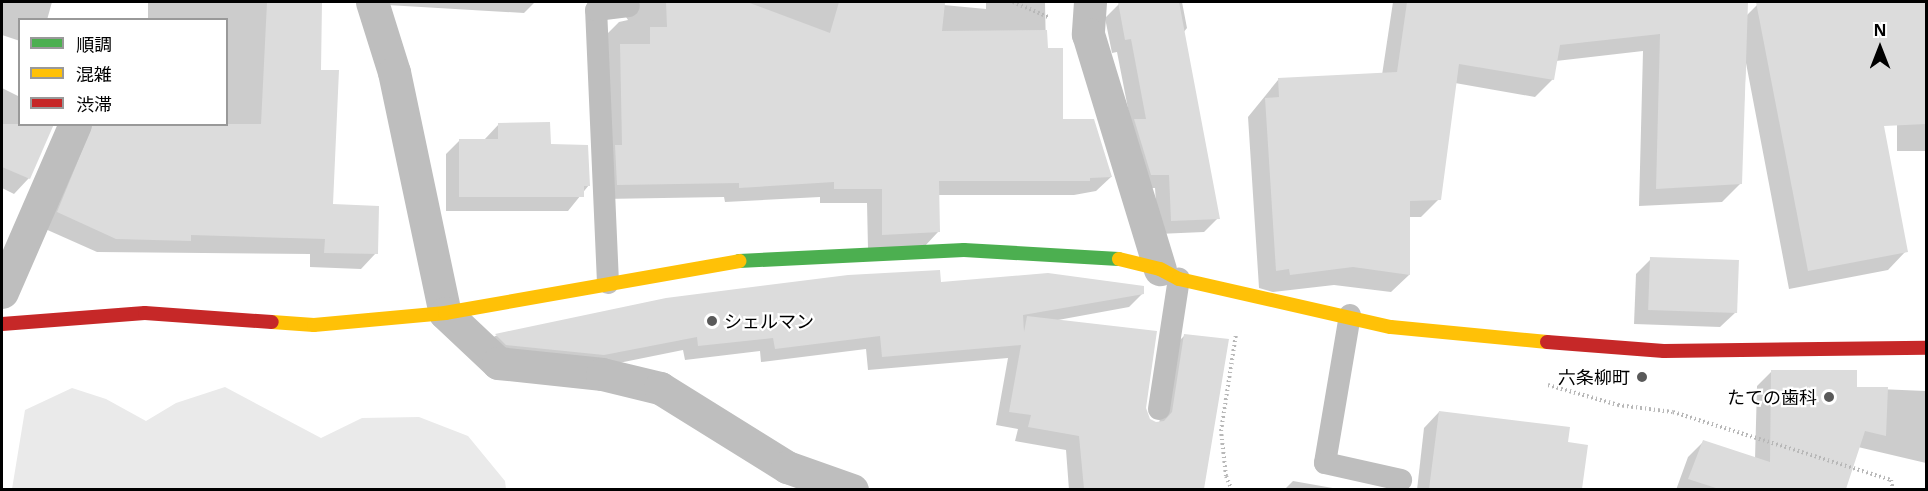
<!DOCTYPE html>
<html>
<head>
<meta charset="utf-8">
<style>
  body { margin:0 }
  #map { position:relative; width:1928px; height:491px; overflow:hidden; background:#fff; font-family:"Noto Sans","Noto Sans JP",sans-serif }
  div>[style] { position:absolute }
  .green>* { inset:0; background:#eaeaea }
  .shadow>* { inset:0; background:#0003; transform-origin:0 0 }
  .building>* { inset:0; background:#dcdcdc; transform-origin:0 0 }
  .path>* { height:4px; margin-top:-2px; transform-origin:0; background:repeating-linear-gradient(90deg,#b8b8b8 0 1.5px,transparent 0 4.5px) }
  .lane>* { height:22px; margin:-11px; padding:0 11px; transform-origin:11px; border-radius:11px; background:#bebebe }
  .street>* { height:33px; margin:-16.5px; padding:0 16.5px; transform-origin:16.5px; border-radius:16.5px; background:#bebebe }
  .fast>* { height:14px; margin:-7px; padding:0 7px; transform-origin:7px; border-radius:7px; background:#4caf50 }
  .slow>* { height:14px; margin:-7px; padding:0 7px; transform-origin:7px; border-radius:7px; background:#ffc107 }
  .jam>* { height:14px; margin:-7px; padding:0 7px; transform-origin:7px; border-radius:7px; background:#c62828 }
  .dots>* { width:16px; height:16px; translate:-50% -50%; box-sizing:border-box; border:3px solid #fff; border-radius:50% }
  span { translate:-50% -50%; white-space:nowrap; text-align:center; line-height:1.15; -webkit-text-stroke:4.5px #fff; paint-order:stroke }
  .poi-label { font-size:18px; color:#000 }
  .left { translate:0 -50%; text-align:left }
  .right { translate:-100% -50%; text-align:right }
  .frame { position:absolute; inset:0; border:3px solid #000; pointer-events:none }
  .legend { position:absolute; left:18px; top:18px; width:210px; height:108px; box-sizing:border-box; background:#fff; border:2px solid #999; margin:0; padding:8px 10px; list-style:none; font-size:18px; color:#000 }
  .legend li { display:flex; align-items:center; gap:12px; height:30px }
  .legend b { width:30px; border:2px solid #999 }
  .north { position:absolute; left:1850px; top:18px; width:60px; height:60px; -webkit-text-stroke:4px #fff; paint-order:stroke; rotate:0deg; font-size:16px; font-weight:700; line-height:24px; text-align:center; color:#000 }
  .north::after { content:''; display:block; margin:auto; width:21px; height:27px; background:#000; clip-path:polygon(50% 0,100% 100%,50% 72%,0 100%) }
</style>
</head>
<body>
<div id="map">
  <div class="green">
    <i style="clip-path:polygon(225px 387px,321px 438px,362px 418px,419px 417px,468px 436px,505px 481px,506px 489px,12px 489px,25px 410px,72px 388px,106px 399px,146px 421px,176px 403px)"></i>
  </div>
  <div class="shadow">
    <i style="clip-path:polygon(2px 2px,52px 2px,47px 20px,20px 20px,20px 41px,2px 35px)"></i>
    <i style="clip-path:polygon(148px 2px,321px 2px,319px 72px,331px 206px,376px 253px,361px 269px,310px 267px,310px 254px,97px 252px,43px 228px,77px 124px,226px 124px,226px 20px,148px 20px)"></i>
    <i style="clip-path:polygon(387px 2px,535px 2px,524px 13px,387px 5px)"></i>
    <i style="clip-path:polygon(603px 2px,912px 2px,986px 9px,986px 2px,1045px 2px,1046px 50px,1062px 121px,1111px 177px,1096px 191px,1074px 195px,938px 195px,938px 232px,924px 247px,868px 249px,867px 203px,820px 203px,820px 197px,725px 202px,724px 197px,603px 199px,604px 37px,619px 22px,628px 20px,620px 8px)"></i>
    <i style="clip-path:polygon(1135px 2px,1182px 2px,1187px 28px,1183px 33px,1218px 218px,1204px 232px,1158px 234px,1155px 188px,1137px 188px,1131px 124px,1117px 52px,1112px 53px,1105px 18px,1119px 4px)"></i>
    <i style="clip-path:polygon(1393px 2px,1733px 2px,1734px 9px,1746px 16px,1757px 5px,1774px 2px,1850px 2px,1890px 198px,1906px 251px,1888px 270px,1789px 289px,1746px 63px,1740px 184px,1722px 202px,1639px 206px,1643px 51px,1556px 61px,1553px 79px,1535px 97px,1455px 83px,1439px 199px,1421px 217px,1408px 217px,1409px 275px,1391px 292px,1334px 285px,1273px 292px,1259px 288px,1248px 117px,1278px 80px,1382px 75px)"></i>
    <i style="left:1897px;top:2px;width:29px;height:149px"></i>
    <i style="clip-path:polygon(2px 88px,20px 97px,20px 124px,29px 178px,14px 194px,2px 188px)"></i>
    <i style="clip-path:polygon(499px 124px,549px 146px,589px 185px,568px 211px,446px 211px,446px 154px,460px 140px,484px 140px)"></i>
    <i style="clip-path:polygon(1651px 259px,1736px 312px,1720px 327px,1634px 324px,1636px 274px)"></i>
    <i style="clip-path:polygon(939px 284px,1143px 293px,1129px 307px,1058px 320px,1144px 408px,1149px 420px,1159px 424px,1171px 349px,1185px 335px,1227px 340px,1203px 490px,1069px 490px,1066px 450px,1015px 441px,1018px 429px,996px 425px,1008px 358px,868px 370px,866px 349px,761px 362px,760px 351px,685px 360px,683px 350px,589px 369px,482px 349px,495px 336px,666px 299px)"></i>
    <i style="clip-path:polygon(1772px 371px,1855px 388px,1926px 391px,1926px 463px,1858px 447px,1844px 490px,1676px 490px,1688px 457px,1703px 442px,1755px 459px,1757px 386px)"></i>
    <i style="clip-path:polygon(1439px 412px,1567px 444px,1581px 489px,1417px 490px,1424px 428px)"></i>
    <i style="clip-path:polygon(1293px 481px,1344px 490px,1284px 490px)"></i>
  </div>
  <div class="building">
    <i style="clip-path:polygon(267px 2px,322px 2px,321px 70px,339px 70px,333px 204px,379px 206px,378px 254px,324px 253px,325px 239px,191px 235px,191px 241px,116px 239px,57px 212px,93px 124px,261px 124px)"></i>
    <i style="clip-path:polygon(666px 2px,747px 2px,830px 33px,839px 2px,927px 2px,945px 3px,942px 31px,1047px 30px,1048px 48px,1063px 48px,1063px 119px,1094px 119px,1112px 177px,1090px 178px,1090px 181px,939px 181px,940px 232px,882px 235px,882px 189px,834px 189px,834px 182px,739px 188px,739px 183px,617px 185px,615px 145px,622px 145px,620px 44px,650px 44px,650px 27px,667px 27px)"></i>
    <i style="clip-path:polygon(1118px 2px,1179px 2px,1220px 219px,1171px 221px,1169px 175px,1151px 175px,1134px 119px,1146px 119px,1131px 39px,1125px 40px)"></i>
    <i style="clip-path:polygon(1407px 2px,1748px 2px,1742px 184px,1656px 189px,1660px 34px,1560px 45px,1554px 80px,1459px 64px,1441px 200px,1410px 201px,1410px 275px,1353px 267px,1290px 275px,1289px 269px,1276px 271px,1265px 98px,1279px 97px,1278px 78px,1397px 72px)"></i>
    <i style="clip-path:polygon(1756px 2px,1926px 2px,1926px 124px,1884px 126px,1908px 252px,1808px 271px)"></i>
    <i style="clip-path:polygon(550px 122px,551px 144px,588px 145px,590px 186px,584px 186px,584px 197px,459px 197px,459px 139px,498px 139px,498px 123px)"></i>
    <i style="clip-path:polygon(2px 124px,54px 124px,30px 179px,2px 167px)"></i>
    <i style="left:1650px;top:257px;width:89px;height:53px;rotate:2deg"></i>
    <i style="clip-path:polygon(940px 270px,941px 282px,1048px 273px,1144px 286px,1144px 294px,1023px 315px,1024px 332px,1027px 316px,1157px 331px,1146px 408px,1150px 419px,1156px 422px,1164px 421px,1172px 412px,1184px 334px,1229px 339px,1204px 489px,1084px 489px,1079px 436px,1028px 427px,1031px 415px,1009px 412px,1021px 345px,882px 357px,880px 336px,775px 349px,773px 338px,698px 346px,697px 337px,604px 355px,506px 345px,495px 334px,666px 298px,848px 275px)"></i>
    <i style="clip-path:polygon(1771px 370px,1857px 370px,1857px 387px,1888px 387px,1886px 436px,1865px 431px,1846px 489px,1719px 489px,1688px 479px,1703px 440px,1770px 462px)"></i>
    <i style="clip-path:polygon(1439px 411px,1570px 427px,1568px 442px,1588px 445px,1582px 489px,1429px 489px)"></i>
  </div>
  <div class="path">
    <i style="left:1013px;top:2px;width:38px;rotate:23deg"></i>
    <i style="left:1548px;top:385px;width:73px;rotate:15.9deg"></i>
    <i style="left:1618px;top:405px;width:55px;rotate:7.3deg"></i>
    <i style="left:1673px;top:412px;width:228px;rotate:17.3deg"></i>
    <i style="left:1891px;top:480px;width:10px;rotate:79deg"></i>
    <i style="left:1232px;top:490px;width:15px;rotate:-113deg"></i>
    <i style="left:1226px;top:476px;width:45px;rotate:-96.3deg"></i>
    <i style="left:1221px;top:431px;width:98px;rotate:-81.2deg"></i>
  </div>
  <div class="lane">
    <i style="left:608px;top:283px;width:273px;rotate:-92.5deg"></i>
    <i style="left:596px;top:10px;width:33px;rotate:-7deg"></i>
    <i style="left:1350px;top:315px;width:150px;rotate:99.6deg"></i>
    <i style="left:1325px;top:463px;width:78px;rotate:12.6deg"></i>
    <i style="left:1159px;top:409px;width:132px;rotate:-81.3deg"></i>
  </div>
  <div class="street">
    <i style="left:372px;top:2px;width:73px;rotate:72.6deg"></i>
    <i style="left:394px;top:72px;width:246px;rotate:78.1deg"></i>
    <i style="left:445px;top:313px;width:73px;rotate:43.3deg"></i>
    <i style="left:498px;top:363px;width:105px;rotate:6deg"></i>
    <i style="left:602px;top:374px;width:60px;rotate:13.6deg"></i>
    <i style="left:660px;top:388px;width:150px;rotate:31.9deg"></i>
    <i style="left:787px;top:467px;width:69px;rotate:19.5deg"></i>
    <i style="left:1090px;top:2px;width:32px;rotate:94deg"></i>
    <i style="left:1088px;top:34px;width:246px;rotate:73deg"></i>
    <i style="left:2px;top:292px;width:183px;rotate:-66.5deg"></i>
  </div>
  <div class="fast">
    <i style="left:739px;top:261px;width:225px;rotate:-2.8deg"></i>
    <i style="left:964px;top:250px;width:155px;rotate:3.3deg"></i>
  </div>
  <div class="slow">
    <i style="left:1119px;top:259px;width:42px;rotate:13.7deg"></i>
    <i style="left:1160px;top:269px;width:21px;rotate:28deg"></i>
    <i style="left:1179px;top:279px;width:217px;rotate:12.8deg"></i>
    <i style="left:1391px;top:327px;width:157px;rotate:5.5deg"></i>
    <i style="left:272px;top:322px;width:42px;rotate:4.1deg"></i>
    <i style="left:314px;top:325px;width:132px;rotate:-5.2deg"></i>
    <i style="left:445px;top:313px;width:299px;rotate:-10deg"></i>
  </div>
  <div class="jam">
    <i style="left:2px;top:324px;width:143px;rotate:-4.4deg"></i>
    <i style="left:145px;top:313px;width:127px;rotate:4.1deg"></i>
    <i style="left:1547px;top:342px;width:117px;rotate:4.4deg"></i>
    <i style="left:1664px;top:351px;width:262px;rotate:-0.7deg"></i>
  </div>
  <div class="dots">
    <i style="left:712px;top:321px;background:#595959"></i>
    <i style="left:1642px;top:377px;background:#595959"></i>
    <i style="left:1829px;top:397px;background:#595959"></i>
  </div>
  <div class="poi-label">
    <span class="left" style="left:724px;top:321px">シェルマン</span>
    <span class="right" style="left:1630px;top:377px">六条柳町</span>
    <span class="right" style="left:1817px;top:397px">たての歯科</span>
  </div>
  <div class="frame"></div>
  <ul class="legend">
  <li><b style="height:8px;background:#4caf50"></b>順調</li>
  <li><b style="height:8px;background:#ffc107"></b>混雑</li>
  <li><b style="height:8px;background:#c62828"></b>渋滞</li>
  </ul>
  <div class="north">N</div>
</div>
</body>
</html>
